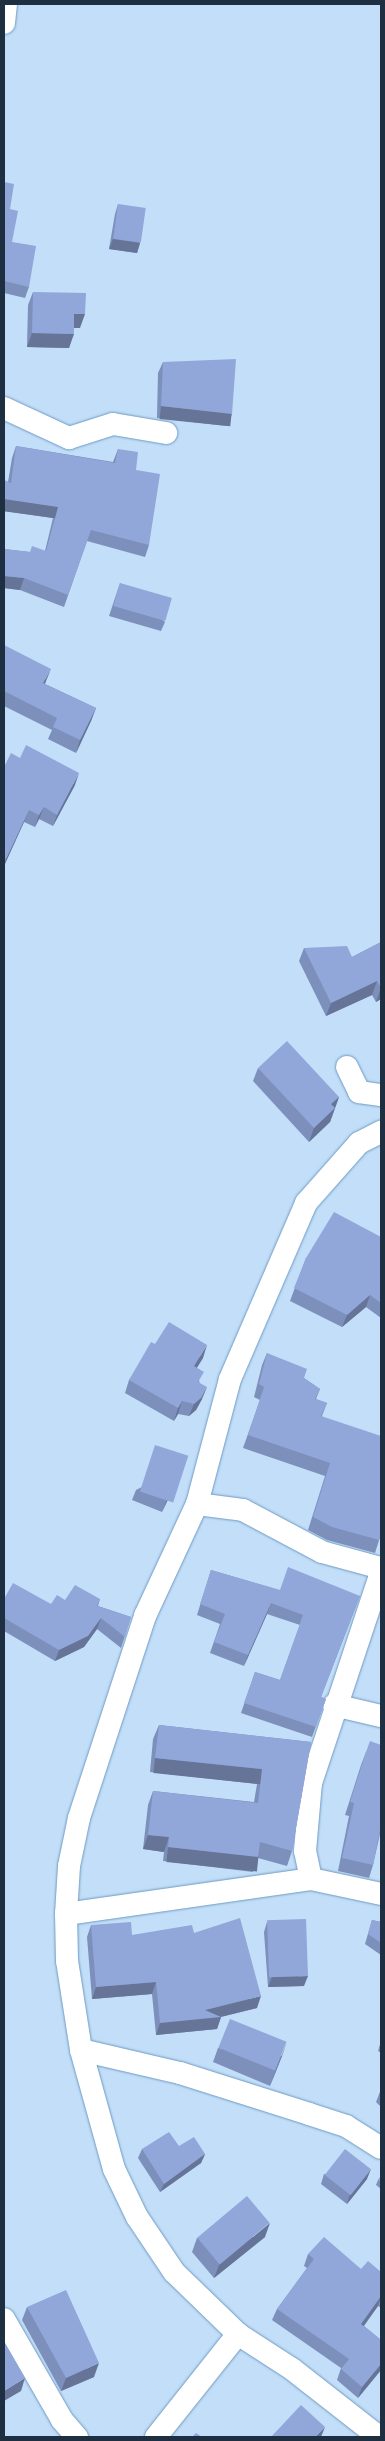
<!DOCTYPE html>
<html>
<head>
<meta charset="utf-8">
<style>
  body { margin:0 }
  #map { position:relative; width:385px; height:2441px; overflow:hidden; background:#c2def8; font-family:Arial,sans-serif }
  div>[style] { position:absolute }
  .roads { filter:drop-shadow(0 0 1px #6e9ac3) drop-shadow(0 0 1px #6e9ac3) }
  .minor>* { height:22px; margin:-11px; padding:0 11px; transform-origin:11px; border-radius:11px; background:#fff }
  .wall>* { inset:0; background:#7d8fbb }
  .shaded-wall>* { inset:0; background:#667498; transform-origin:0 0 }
  .building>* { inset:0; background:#91a6d9; transform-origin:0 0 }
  span { translate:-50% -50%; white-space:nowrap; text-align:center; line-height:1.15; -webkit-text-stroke:4px #d7eafc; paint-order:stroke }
  .frame { position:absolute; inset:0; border:5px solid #1d2f40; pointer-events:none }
</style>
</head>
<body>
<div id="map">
  <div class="roads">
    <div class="minor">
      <i style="left:4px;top:23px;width:19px;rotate:-84deg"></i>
      <i style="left:4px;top:408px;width:72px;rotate:24.8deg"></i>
      <i style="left:69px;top:438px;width:46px;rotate:-17.7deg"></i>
      <i style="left:113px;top:424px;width:54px;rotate:9.6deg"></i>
      <i style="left:347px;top:1067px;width:28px;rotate:64deg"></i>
      <i style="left:359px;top:1092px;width:22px;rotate:8deg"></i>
      <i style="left:197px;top:1504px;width:46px;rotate:7.4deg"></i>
      <i style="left:243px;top:1510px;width:89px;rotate:28deg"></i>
      <i style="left:322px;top:1552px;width:61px;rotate:15.2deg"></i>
      <i style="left:334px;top:1705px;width:48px;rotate:13.2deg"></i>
      <i style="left:311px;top:1879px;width:29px;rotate:-102deg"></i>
      <i style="left:305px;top:1851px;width:68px;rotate:-85deg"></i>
      <i style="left:311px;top:1783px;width:221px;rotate:-71.6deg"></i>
      <i style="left:66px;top:1914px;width:247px;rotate:-8.1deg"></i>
      <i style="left:311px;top:1879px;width:72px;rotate:12.1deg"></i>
      <i style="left:81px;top:2050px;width:102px;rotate:13.1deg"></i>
      <i style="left:180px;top:2073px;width:135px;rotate:17.6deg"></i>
      <i style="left:309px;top:2114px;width:39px;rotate:18deg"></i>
      <i style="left:346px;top:2126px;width:41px;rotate:32.2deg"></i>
      <i style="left:4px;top:2319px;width:116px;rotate:60.1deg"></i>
      <i style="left:62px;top:2420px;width:23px;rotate:49deg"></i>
      <i style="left:156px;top:2437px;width:132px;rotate:-51.5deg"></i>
      <i style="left:379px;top:2437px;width:110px;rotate:-142deg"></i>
      <i style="left:292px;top:2369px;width:64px;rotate:-147.1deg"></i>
      <i style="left:238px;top:2334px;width:89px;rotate:-135.9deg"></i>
      <i style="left:174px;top:2272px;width:66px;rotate:-123.9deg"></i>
      <i style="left:137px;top:2217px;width:53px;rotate:-115.6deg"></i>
      <i style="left:114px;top:2169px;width:123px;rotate:-105.5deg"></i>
      <i style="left:81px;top:2050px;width:90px;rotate:-98.9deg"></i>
      <i style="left:67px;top:1961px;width:47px;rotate:-91.2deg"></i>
      <i style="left:66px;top:1914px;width:48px;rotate:-86.4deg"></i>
      <i style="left:69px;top:1866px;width:49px;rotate:-78.2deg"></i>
      <i style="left:79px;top:1818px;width:213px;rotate:-71.9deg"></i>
      <i style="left:145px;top:1616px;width:123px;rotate:-65.1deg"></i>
      <i style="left:197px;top:1504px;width:129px;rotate:-75.2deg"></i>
      <i style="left:230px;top:1379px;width:192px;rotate:-66.6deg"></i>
      <i style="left:306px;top:1203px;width:80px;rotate:-48.5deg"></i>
      <i style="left:359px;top:1143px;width:25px;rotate:-27deg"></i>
    </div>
  </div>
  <div class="wall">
    <i style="clip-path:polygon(4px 182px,10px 209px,12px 242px,29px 287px,25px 298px,4px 293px)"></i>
    <i style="clip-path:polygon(118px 204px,140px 243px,137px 253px,109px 249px,115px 214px)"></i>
    <i style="clip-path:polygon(33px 292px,80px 328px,74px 328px,69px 348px,27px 347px,28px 305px)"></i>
    <i style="clip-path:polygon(163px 362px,232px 414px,227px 426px,157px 418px,158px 373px)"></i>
    <i style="clip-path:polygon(16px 446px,113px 462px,118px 449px,136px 470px,149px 545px,145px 557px,87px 541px,64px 607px,20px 590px,4px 588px,4px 549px,30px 552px,45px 551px,53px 518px,4px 511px,4px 480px,8px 482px,12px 458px)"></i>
    <i style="clip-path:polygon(120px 583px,165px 622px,161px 631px,109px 616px)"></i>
    <i style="clip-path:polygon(4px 645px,46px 681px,45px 684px,96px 708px,91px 721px,76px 753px,48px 739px,52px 730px,4px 706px)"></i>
    <i style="clip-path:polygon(4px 767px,75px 785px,53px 826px,39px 819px,35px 827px,24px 822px,4px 866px)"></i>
    <i style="clip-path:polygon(381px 942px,381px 999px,376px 1002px,372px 995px,326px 1016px,299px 961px,304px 948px,352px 957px)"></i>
    <i style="clip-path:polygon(258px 1068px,339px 1097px,330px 1122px,309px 1142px,253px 1081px)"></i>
    <i style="clip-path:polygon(381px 1237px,381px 1318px,366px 1307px,342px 1327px,290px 1301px,306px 1258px)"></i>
    <i style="clip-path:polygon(155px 1344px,203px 1358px,197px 1367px,202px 1399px,196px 1410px,189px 1416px,178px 1414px,174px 1421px,125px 1393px,129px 1380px)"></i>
    <i style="clip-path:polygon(267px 1353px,320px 1389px,316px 1399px,327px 1403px,322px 1416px,381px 1534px,375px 1553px,327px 1540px,308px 1530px,325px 1476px,243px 1448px,260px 1400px,254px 1397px,262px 1365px)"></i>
    <i style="clip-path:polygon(184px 1466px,162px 1512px,132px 1500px,136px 1490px)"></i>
    <i style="clip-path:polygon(211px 1570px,279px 1590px,360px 1596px,321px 1697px,326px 1699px,312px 1737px,241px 1713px,255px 1672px,280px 1680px,300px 1625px,267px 1614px,244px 1666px,210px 1653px,220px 1624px,197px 1615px)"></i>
    <i style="clip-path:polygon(4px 1599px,51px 1604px,65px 1600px,100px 1599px,98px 1606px,131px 1617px,121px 1648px,97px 1629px,84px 1647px,55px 1661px,4px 1631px)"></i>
    <i style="clip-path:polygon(159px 1725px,311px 1742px,292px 1851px,287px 1866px,258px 1858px,253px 1872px,163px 1861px,164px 1852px,143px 1849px,148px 1805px,153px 1791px,254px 1802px,257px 1784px,150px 1772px,153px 1739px)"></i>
    <i style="clip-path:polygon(381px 1745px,381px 1835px,380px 1834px,373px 1865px,369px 1878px,338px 1871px,349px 1816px,345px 1815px,361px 1765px,366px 1752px)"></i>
    <i style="clip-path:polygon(372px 1920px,381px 1922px,381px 1955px,365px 1944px)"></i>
    <i style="clip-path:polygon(267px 1922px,304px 1986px,268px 1987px,264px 1932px)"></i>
    <i style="clip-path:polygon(91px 1925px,132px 1935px,194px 1933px,257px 2008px,221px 2017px,217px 2029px,156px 2035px,152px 1994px,92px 1999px,87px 1937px)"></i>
    <i style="clip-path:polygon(381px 2041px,381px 2053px,378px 2051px)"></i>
    <i style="clip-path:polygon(218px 2048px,282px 2056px,270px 2086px,213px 2062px)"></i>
    <i style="clip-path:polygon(381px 2089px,381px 2107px,376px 2102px)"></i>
    <i style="clip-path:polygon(142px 2149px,205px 2154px,201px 2163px,160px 2192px,138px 2158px)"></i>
    <i style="clip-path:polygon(324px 2174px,367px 2179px,347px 2204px,321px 2184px)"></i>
    <i style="clip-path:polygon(381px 2176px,381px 2189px,376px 2185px,378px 2180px)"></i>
    <i style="clip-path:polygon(265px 2237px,214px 2278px,192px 2252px,197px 2238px)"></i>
    <i style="clip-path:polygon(308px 2254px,361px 2269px,381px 2272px,381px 2308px,378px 2306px,364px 2326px,381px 2340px,381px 2370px,358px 2398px,337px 2380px,341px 2368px,272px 2320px,277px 2309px,307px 2268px,304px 2266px)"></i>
    <i style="clip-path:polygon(27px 2307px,94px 2377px,61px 2391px,22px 2320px)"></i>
  </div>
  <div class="shaded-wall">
    <i style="clip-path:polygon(113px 239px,140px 243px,137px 253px,109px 249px)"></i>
    <i style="clip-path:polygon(74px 314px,85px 314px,80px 328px,69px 328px)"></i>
    <i style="clip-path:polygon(32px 333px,74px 334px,69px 348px,27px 347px)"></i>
    <i style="left:161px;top:406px;width:71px;height:13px;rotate:6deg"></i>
    <i style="left:4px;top:499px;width:55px;height:12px;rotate:8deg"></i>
    <i style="clip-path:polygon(4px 576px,24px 578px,20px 590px,4px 588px)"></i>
    <i style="clip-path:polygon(51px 669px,46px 681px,39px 696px,43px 683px)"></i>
    <i style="clip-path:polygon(96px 708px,91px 721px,76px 753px,80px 740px)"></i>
    <i style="clip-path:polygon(79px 773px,75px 785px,53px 826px,57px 815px)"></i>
    <i style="clip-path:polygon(44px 807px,39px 819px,35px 827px,39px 815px)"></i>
    <i style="clip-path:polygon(29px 810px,24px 822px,4px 866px,6px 859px)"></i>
    <i style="clip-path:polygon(377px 981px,372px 995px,326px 1016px,331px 1003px)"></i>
    <i style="clip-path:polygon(381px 988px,381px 999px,376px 1002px)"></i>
    <i style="clip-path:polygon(339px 1097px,330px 1122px,309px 1142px,314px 1128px,331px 1104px)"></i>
    <i style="clip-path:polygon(370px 1295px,366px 1307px,342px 1327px,347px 1315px)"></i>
    <i style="clip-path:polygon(207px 1345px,203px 1358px,190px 1379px,194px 1366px)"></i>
    <i style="clip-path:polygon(207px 1387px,202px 1399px,196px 1410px,189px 1416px,194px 1404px)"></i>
    <i style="clip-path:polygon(182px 1401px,178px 1414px,174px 1421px,178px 1408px)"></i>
    <i style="clip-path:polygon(188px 1456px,184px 1466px,162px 1512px,166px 1502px)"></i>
    <i style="clip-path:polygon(271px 1603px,267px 1614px,244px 1666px,248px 1655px)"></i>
    <i style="clip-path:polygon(101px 1618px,97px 1629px,84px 1647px,55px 1661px,59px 1650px)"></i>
    <i style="left:155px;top:1758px;width:108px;height:15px;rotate:6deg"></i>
    <i style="clip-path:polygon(148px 1835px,169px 1837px,164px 1852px,143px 1849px)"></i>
    <i style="left:168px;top:1847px;width:91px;height:15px;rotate:6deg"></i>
    <i style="clip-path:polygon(308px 1976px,304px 1986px,268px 1987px,272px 1977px)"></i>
    <i style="clip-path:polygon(156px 1982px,152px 1994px,92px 1999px,96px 1987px)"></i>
    <i style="clip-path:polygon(261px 1996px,257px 2008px,220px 2017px,221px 2017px,217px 2029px,156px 2035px,160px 2023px,205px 2010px)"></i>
    <i style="clip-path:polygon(287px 2042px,282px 2056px,270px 2086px,275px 2072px)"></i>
    <i style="clip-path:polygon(205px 2154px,201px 2163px,160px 2192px,164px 2184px)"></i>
    <i style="clip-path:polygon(371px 2169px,367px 2179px,347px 2204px,350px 2194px)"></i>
    <i style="clip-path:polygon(270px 2223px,265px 2237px,214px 2278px,219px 2265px)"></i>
    <i style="clip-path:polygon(381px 2296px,378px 2306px,357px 2335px,361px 2324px)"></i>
    <i style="clip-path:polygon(99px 2363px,94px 2377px,61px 2391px,66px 2378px)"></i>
    <i style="clip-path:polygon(381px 2364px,381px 2370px,358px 2398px,362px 2387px)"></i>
    <i style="clip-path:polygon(25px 2378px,21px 2391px,4px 2401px,4px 2391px)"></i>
    <i style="clip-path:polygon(325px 2427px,321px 2437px,315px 2437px)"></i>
  </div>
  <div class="building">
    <i style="clip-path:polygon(4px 182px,14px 184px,10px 209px,18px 211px,12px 242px,36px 246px,29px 287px,4px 281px)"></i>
    <i style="left:118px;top:204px;width:28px;height:35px;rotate:8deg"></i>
    <i style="clip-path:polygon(33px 292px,86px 293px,85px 314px,74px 314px,74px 334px,32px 333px)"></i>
    <i style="clip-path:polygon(236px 359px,232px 414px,161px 406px,163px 362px)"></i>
    <i style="clip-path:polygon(16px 446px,115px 463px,118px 449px,138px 452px,136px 470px,160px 474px,149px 545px,91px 530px,68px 595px,24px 578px,4px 576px,4px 549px,30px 552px,32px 546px,46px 551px,58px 507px,4px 499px,4px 480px,11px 483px)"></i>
    <i style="left:120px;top:583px;width:54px;height:24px;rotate:16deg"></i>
    <i style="clip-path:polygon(4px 645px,51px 669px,43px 683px,96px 708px,80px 740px,53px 727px,57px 718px,4px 691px)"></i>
    <i style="clip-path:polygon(26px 745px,79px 773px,57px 815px,44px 807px,39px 815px,29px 810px,6px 859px,4px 858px,4px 767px,11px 753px,20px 758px)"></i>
    <i style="clip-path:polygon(381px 942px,381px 988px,377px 981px,331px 1003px,304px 948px,347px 946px,352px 957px)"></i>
    <i style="clip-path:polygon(287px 1041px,339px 1097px,331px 1104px,335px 1108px,314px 1128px,258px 1068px)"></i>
    <i style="clip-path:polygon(334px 1212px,381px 1237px,381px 1303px,370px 1295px,347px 1315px,294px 1288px,306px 1258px)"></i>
    <i style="clip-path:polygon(169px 1322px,207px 1345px,194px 1366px,204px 1372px,198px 1382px,207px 1387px,201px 1398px,194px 1404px,182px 1401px,178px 1408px,129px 1380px,151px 1342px,155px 1344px)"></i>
    <i style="clip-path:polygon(267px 1353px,307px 1369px,304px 1378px,320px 1389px,315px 1399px,327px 1403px,321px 1416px,381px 1436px,381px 1534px,379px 1540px,332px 1527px,313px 1517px,330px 1463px,248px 1435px,264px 1387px,259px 1384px)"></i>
    <i style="left:155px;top:1445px;width:35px;height:49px;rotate:18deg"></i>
    <i style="clip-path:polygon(288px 1567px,360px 1596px,321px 1697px,326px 1699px,316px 1727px,244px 1703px,255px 1672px,280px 1680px,303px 1615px,271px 1603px,248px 1655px,214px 1642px,225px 1614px,200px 1604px,211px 1570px,280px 1590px)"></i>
    <i style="clip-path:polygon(13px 1583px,51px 1604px,57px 1595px,65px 1600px,75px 1585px,100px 1599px,97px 1606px,131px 1617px,125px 1637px,101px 1618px,88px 1636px,59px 1650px,4px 1618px,4px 1599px)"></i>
    <i style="clip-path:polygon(159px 1725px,311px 1742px,292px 1851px,260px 1842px,258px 1857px,168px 1847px,169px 1837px,148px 1835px,153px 1791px,258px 1803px,262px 1769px,155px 1758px)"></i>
    <i style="clip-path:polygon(370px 1741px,381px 1745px,381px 1825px,373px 1865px,342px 1858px,354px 1803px,350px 1802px,366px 1752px)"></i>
    <i style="clip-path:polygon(240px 1918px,261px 1996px,205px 2010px,221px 2017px,160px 2023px,156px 1982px,96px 1987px,91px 1925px,131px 1922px,132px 1935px,192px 1925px,194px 1933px)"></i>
    <i style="left:306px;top:1919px;width:57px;height:39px;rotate:88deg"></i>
    <i style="clip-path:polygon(372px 1920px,381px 1922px,381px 1943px,368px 1934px)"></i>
    <i style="left:230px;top:2019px;width:61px;height:31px;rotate:22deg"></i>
    <i style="clip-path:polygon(169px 2132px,179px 2146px,194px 2137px,205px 2154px,164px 2184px,142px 2149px)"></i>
    <i style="left:345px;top:2149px;width:33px;height:33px;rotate:38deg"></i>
    <i style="clip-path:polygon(381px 2176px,381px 2182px,378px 2180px)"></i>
    <i style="left:247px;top:2196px;width:35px;height:65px;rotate:50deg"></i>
    <i style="clip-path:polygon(324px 2237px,361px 2269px,368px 2261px,381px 2272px,381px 2296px,361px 2324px,381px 2340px,381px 2364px,362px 2387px,341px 2369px,349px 2359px,277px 2309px,314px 2259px,308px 2254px)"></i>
    <i style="clip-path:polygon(66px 2290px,99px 2363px,66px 2378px,27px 2307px)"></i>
    <i style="clip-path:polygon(4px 2342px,25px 2378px,4px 2391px)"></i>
    <i style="clip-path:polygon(301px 2405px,325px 2427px,315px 2437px,271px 2437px)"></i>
    <i style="clip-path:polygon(196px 2433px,202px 2437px,192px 2437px)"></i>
  </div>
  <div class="frame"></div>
</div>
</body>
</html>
